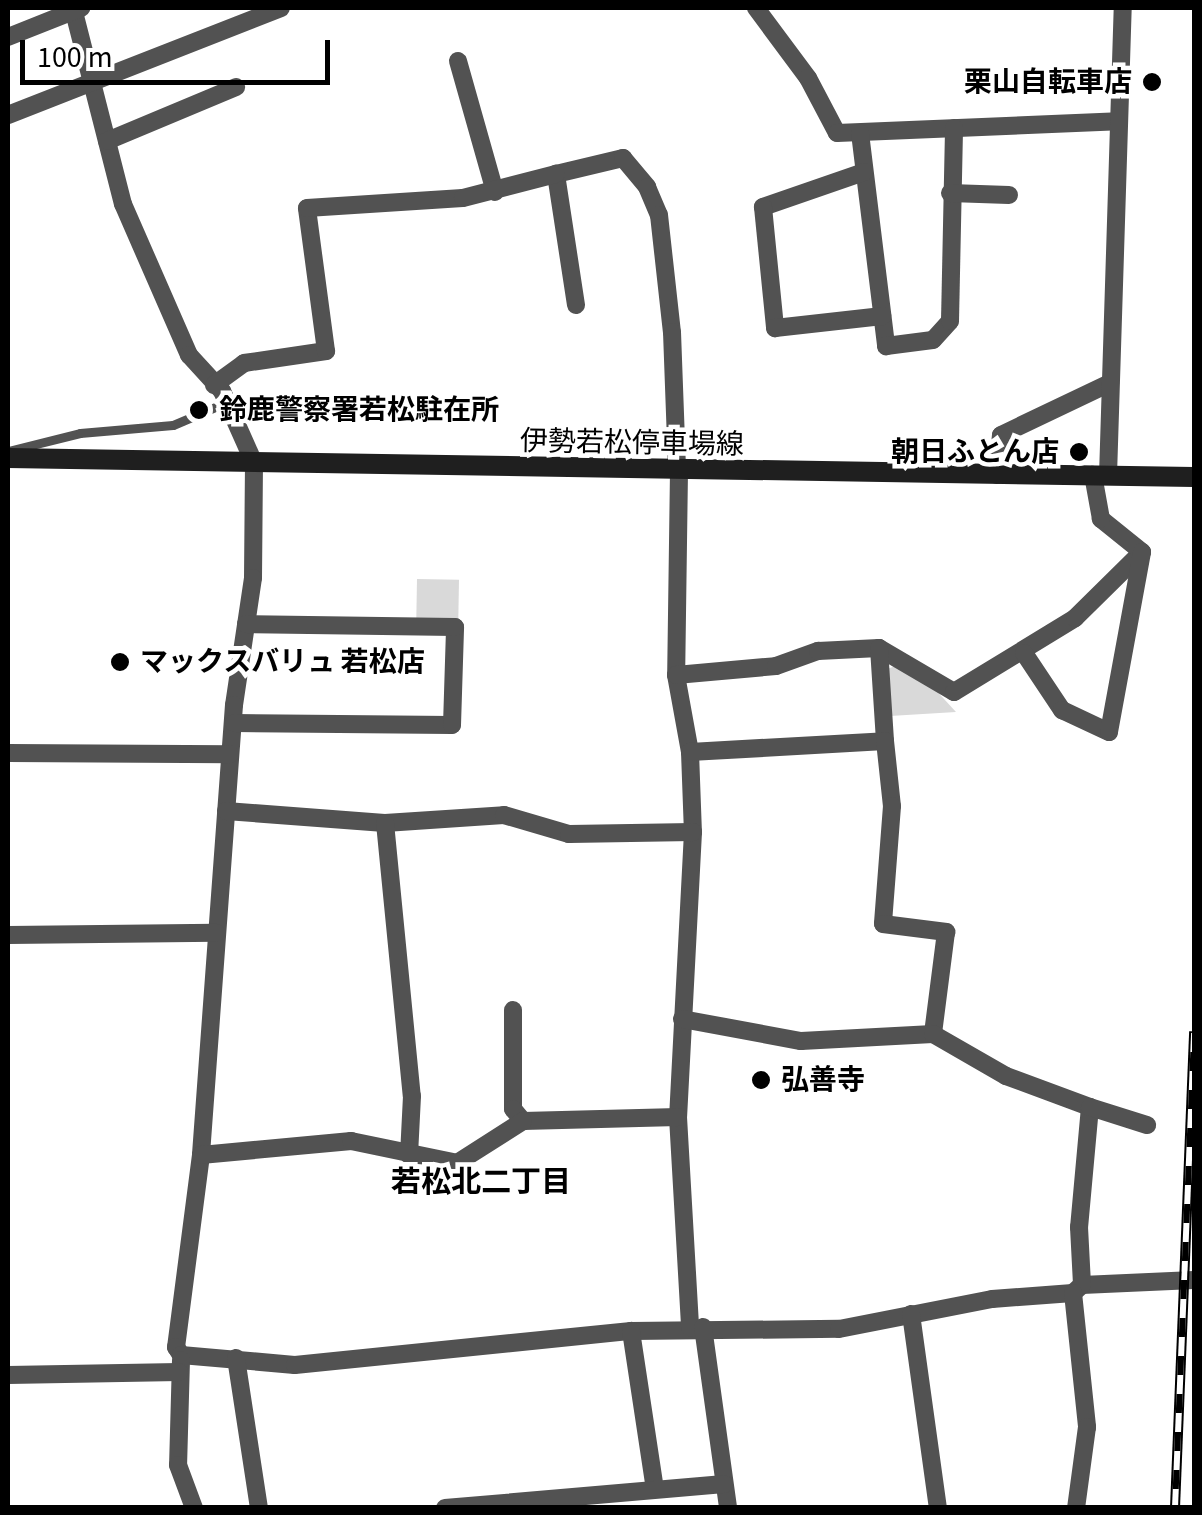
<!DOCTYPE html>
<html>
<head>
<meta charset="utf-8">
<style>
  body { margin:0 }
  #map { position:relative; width:1202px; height:1515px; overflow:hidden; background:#fff; font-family:"Source Sans 3","Noto Sans JP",sans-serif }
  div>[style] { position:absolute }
  .green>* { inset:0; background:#d9d9d9; transform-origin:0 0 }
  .lane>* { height:9px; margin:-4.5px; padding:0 4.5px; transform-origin:4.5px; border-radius:4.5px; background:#525252 }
  .street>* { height:18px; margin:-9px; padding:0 9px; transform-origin:9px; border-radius:9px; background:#525252 }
  .secondary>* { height:20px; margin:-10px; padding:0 10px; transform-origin:10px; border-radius:10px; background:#1f1f1f }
  .rail>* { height:10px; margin-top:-5px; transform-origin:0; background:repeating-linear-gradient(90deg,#fff 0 19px,#000 0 38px); box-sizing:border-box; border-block:2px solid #000 }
  .dots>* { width:28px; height:28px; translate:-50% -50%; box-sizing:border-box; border:5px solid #fff; border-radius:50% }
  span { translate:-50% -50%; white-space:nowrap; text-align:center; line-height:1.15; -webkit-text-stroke:9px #fff; paint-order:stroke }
  .poi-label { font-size:28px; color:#000; font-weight:700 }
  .right { translate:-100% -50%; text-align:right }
  .left { translate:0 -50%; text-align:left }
  .street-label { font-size:28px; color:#000 }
  .neighbourhood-label { font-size:30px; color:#000; font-weight:700 }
  .frame { position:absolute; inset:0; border:10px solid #000; pointer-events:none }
  .scale { position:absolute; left:20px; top:40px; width:310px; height:45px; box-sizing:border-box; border:5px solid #000; border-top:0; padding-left:12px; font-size:30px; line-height:35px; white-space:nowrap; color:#000; -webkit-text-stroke:8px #fff; paint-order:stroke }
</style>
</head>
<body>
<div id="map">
  <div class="green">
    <i style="left:417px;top:579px;width:42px;height:40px;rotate:1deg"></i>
    <i style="clip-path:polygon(898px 665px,933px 687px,956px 712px,890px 716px,887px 669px)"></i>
  </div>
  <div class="lane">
    <i style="left:8px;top:451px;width:74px;rotate:-14deg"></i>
    <i style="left:80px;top:433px;width:93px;rotate:-4.9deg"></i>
    <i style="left:173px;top:425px;width:59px;rotate:-23.1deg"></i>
  </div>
  <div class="street">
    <i style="left:73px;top:8px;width:202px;rotate:75.7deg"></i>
    <i style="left:123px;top:204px;width:165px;rotate:66.4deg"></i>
    <i style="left:189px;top:355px;width:49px;rotate:47.5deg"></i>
    <i style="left:222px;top:391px;width:79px;rotate:66deg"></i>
    <i style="left:254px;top:463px;width:115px;rotate:90.5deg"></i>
    <i style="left:253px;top:578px;width:128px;rotate:98.5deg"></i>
    <i style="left:234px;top:705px;width:451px;rotate:94.2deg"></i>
    <i style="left:201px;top:1155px;width:194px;rotate:97.4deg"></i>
    <i style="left:176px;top:1347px;width:9px;rotate:58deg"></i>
    <i style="left:181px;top:1355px;width:114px;rotate:5deg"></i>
    <i style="left:295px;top:1365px;width:338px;rotate:-5.8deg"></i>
    <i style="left:631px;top:1331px;width:208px;rotate:-0.6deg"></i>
    <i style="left:839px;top:1329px;width:156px;rotate:-11.1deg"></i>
    <i style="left:992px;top:1299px;width:81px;rotate:-4.2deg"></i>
    <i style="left:1073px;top:1293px;width:12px;rotate:-42deg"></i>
    <i style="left:1082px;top:1285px;width:112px;rotate:-2.6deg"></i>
    <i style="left:756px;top:8px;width:87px;rotate:53.4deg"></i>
    <i style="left:808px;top:78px;width:62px;rotate:62.2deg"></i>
    <i style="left:837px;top:133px;width:281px;rotate:-2.4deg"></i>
    <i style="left:8px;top:37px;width:79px;rotate:-21.7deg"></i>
    <i style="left:458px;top:61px;width:136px;rotate:74.2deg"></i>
    <i style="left:8px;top:115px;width:293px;rotate:-21.4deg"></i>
    <i style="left:860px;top:133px;width:215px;rotate:83deg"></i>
    <i style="left:886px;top:346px;width:47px;rotate:-7.3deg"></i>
    <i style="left:933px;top:340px;width:25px;rotate:-48deg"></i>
    <i style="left:950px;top:321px;width:193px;rotate:-88.8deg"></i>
    <i style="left:107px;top:141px;width:140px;rotate:-22.7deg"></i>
    <i style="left:864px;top:172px;width:107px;rotate:160.9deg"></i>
    <i style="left:763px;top:207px;width:122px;rotate:84.3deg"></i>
    <i style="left:775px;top:328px;width:108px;rotate:-6.4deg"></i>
    <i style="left:950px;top:193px;width:59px;rotate:1.9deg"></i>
    <i style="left:576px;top:305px;width:133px;rotate:-98.7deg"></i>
    <i style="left:556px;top:174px;width:69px;rotate:-13.4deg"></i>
    <i style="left:623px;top:158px;width:38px;rotate:50deg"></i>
    <i style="left:647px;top:187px;width:30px;rotate:67deg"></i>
    <i style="left:659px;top:215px;width:118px;rotate:83.7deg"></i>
    <i style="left:672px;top:332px;width:139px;rotate:87.9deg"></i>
    <i style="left:214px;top:385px;width:37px;rotate:-36deg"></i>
    <i style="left:244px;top:363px;width:83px;rotate:-8.3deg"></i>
    <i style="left:326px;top:351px;width:144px;rotate:-97.6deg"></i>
    <i style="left:307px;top:208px;width:156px;rotate:-3.7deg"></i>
    <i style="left:463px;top:198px;width:96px;rotate:-14.5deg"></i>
    <i style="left:679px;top:471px;width:204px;rotate:90.8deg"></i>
    <i style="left:676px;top:675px;width:78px;rotate:79.7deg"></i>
    <i style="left:690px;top:752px;width:80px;rotate:87.9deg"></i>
    <i style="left:693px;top:832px;width:285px;rotate:93deg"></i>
    <i style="left:678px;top:1117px;width:211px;rotate:86.7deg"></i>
    <i style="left:997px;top:475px;width:40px;rotate:-84.3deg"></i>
    <i style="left:1001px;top:435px;width:121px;rotate:-25.5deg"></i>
    <i style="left:1108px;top:476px;width:468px;rotate:-88.2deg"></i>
    <i style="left:879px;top:648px;width:87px;rotate:30.4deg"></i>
    <i style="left:954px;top:692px;width:142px;rotate:-31.4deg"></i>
    <i style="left:1075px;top:618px;width:94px;rotate:-44.6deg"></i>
    <i style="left:1142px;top:552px;width:53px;rotate:-141.2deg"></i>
    <i style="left:1101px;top:519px;width:45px;rotate:-100.3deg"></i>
    <i style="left:1024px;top:653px;width:69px;rotate:56.3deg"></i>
    <i style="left:1062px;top:710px;width:52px;rotate:25.1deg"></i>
    <i style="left:1109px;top:732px;width:183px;rotate:-79.6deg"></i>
    <i style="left:676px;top:675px;width:100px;rotate:-5.1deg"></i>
    <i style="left:776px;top:666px;width:45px;rotate:-19.7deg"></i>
    <i style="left:818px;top:651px;width:61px;rotate:-2.8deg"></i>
    <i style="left:879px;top:648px;width:93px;rotate:86.3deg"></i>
    <i style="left:234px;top:723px;width:218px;rotate:0.5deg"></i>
    <i style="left:452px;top:725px;width:98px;rotate:-88.2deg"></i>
    <i style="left:455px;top:627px;width:209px;rotate:-179.2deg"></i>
    <i style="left:690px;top:752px;width:195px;rotate:-3.2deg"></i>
    <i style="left:885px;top:741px;width:65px;rotate:83.9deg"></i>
    <i style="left:892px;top:806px;width:118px;rotate:94.4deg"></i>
    <i style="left:883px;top:924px;width:64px;rotate:7.2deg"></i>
    <i style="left:946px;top:932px;width:103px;rotate:97.3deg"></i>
    <i style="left:8px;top:753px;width:222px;rotate:0.3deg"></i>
    <i style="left:226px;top:811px;width:159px;rotate:4.3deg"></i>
    <i style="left:385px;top:823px;width:119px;rotate:-3.8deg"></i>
    <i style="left:504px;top:815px;width:68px;rotate:16.3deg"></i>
    <i style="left:569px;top:834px;width:124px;rotate:-0.9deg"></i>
    <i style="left:385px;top:823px;width:274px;rotate:84.4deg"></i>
    <i style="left:412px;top:1096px;width:59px;rotate:92.9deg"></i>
    <i style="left:8px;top:935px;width:208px;rotate:-0.6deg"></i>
    <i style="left:513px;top:1010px;width:99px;rotate:90deg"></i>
    <i style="left:513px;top:1109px;width:16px;rotate:50deg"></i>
    <i style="left:523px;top:1121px;width:155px;rotate:-1.5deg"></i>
    <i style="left:682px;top:1019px;width:121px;rotate:10.5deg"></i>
    <i style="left:801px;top:1041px;width:132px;rotate:-3deg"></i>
    <i style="left:933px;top:1034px;width:84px;rotate:29.9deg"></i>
    <i style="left:1006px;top:1076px;width:90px;rotate:20.3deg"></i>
    <i style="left:1090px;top:1107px;width:121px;rotate:95.2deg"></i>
    <i style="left:1079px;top:1227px;width:58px;rotate:87deg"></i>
    <i style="left:1090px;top:1107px;width:60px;rotate:17.5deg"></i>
    <i style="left:201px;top:1155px;width:151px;rotate:-5.3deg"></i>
    <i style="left:351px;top:1141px;width:108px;rotate:11.7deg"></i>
    <i style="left:457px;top:1163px;width:78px;rotate:-32.5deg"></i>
    <i style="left:1073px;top:1293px;width:135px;rotate:84deg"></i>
    <i style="left:1087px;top:1427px;width:82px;rotate:97.7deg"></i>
    <i style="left:911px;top:1314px;width:196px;rotate:82.1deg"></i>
    <i style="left:703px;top:1327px;width:183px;rotate:82.1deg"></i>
    <i style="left:631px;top:1331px;width:160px;rotate:81.4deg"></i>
    <i style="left:236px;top:1358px;width:152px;rotate:81.3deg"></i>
    <i style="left:181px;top:1360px;width:105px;rotate:91.6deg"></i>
    <i style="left:178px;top:1465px;width:46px;rotate:69.6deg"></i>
    <i style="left:8px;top:1375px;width:171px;rotate:-1deg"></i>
    <i style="left:445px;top:1508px;width:280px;rotate:-4.9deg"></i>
  </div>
  <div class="secondary">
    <i style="left:8px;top:458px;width:1186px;rotate:0.92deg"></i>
  </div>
  <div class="rail">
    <i style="left:1175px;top:1508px;width:477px;rotate:-87.7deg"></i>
  </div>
  <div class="dots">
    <i style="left:1152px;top:82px;background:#000"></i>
    <i style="left:199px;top:410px;background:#000"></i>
    <i style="left:1079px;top:452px;background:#000"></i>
    <i style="left:120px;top:662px;background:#000"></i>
    <i style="left:761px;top:1080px;background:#000"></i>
  </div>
  <div class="poi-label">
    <span class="right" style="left:1132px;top:82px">栗山自転車店</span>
    <span class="left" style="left:219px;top:410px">鈴鹿警察署若松駐在所</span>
    <span class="right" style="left:1059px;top:452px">朝日ふとん店</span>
    <span class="left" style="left:140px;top:662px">マックスバリュ 若松店</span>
    <span class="left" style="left:781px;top:1080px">弘善寺</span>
  </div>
  <div class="street-label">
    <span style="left:632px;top:443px;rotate:1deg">伊勢若松停車場線</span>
  </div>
  <div class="neighbourhood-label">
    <span style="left:481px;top:1183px">若松北二丁目</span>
  </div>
  <div class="frame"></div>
  <div class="scale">100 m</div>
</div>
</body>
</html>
